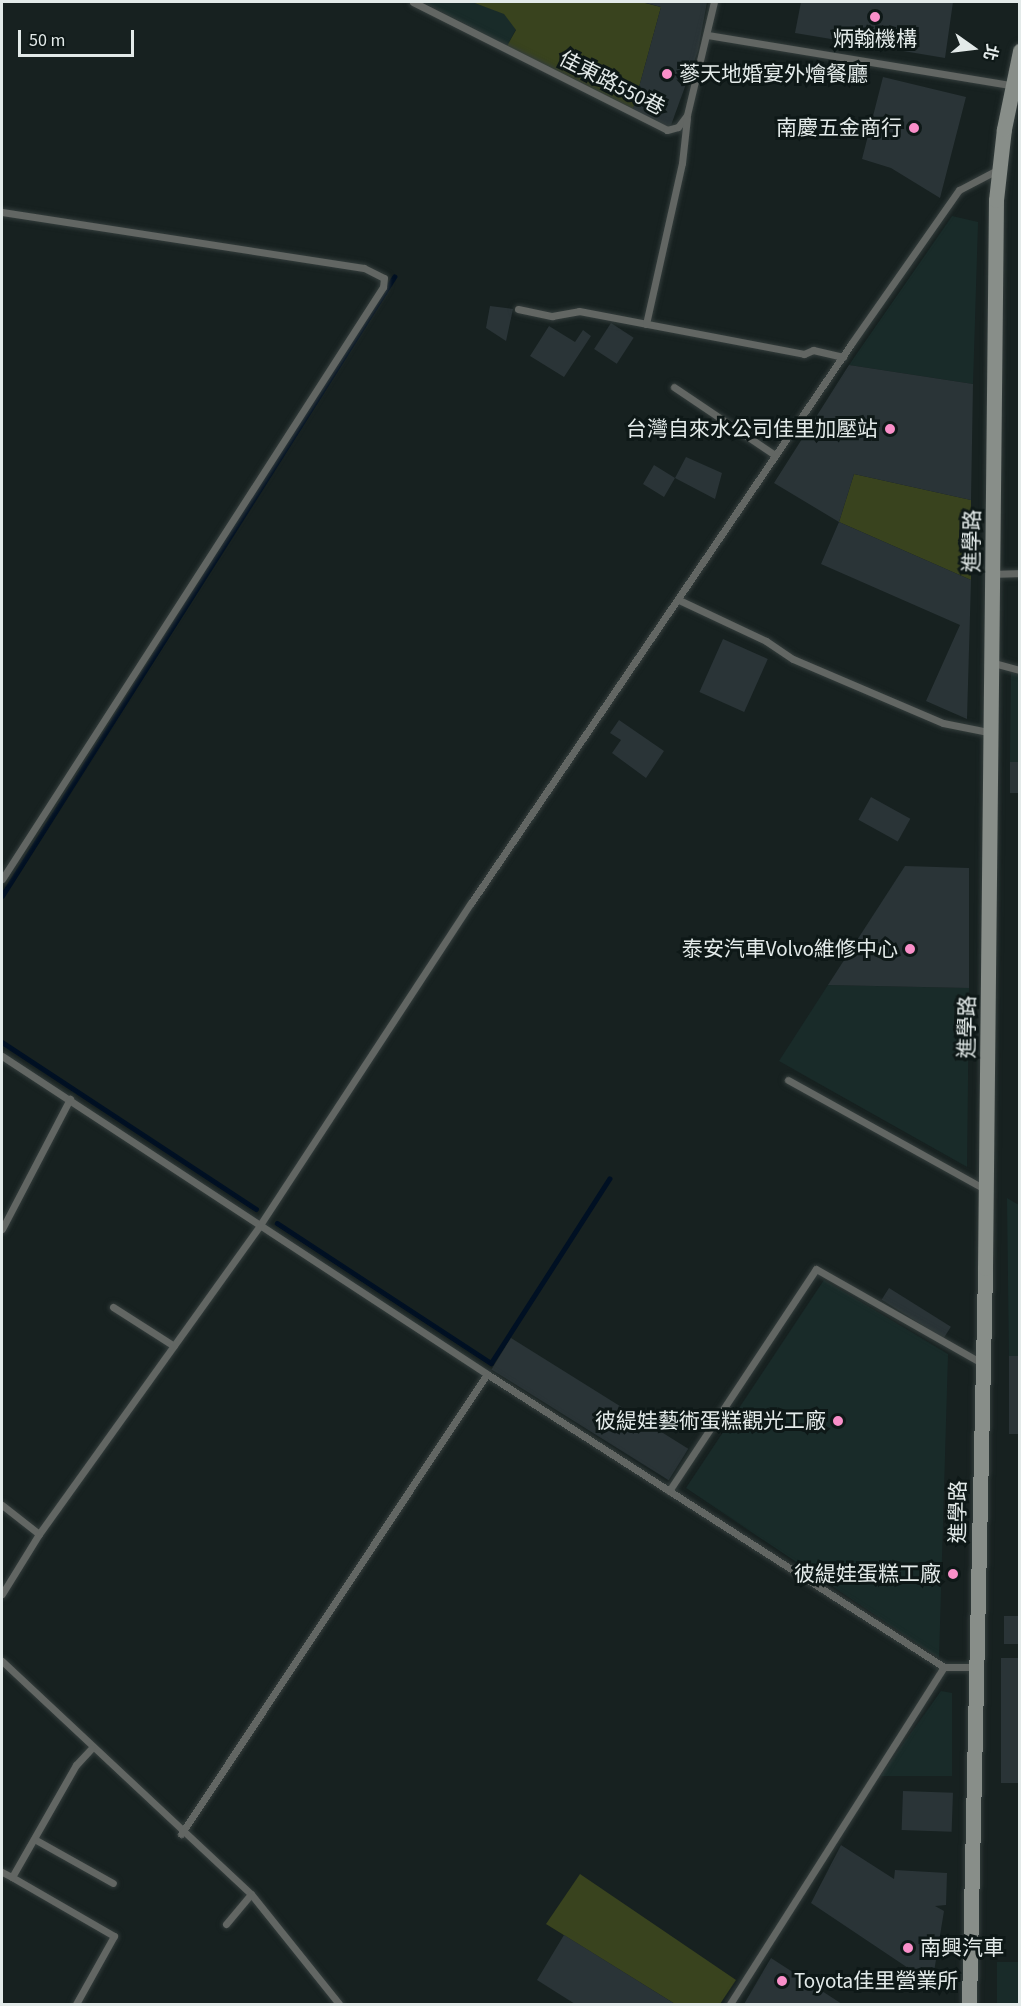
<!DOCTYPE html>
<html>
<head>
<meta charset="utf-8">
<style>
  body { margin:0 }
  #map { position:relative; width:1021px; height:2006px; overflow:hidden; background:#172120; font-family:"Source Sans 3","Noto Sans TC",sans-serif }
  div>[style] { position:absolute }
  .built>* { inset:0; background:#192b29; transform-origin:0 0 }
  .green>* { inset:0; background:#39431e }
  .stream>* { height:4.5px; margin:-2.25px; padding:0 2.25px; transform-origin:2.25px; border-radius:2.25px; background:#001023 }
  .building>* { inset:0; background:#2a3437; transform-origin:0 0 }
  .roads { filter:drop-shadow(0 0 2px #343d3c) drop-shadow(0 0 2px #343d3c) }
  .lane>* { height:7px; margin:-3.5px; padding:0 3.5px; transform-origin:3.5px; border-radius:3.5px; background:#626663 }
  .secondary>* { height:15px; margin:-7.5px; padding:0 7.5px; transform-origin:7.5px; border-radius:7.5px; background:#888e89 }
  .dots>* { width:16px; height:16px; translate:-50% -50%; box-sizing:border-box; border:3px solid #0e1817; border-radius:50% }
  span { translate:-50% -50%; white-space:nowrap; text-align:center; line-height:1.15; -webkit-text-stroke:6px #0e1817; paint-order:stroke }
  .poi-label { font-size:21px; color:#e3eae9 }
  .left { translate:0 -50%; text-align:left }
  .right { translate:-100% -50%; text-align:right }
  .street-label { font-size:21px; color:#e3eae9 }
  .frame { position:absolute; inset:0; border:3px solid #e3eae9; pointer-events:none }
  .north { position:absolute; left:943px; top:18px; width:60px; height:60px; -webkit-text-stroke:4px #0e1817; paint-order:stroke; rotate:104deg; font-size:16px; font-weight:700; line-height:24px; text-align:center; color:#e3eae9 }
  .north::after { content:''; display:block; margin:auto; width:21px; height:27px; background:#e3eae9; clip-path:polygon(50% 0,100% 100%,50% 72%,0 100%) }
  .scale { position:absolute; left:18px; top:30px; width:116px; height:27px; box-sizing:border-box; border:3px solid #e3eae9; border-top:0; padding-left:8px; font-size:18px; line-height:21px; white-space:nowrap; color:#e3eae9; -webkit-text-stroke:4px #0e1817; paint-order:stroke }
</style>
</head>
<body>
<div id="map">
  <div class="built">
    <i style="clip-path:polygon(422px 2px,472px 2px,504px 13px,516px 29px,507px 46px)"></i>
    <i style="clip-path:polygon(952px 216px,978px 222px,973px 384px,849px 365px)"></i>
    <i style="clip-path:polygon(1011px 672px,1019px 673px,1020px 762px,1010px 762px)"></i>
    <i style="clip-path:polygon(828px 985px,969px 988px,967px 1167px,779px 1061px)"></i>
    <i style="clip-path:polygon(1007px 1198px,1019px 1205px,1019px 1356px,1009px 1357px)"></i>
    <i style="clip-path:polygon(824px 1280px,948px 1354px,939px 1658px,686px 1488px)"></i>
    <i style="clip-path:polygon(941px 1691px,952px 1693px,952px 1776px,880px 1776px)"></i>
    <i style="left:997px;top:1962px;width:22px;height:42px"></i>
  </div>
  <div class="green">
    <i style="clip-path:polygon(472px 2px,641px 2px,661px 7px,633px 109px,507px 46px,516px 30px,504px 14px)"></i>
    <i style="clip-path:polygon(854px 474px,971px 500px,971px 580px,839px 522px)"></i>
    <i style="clip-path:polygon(580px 1874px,736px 1980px,720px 2004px,675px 2004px,546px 1924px)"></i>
  </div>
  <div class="stream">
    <i style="left:2px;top:896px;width:733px;rotate:-57.65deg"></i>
    <i style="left:2px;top:1042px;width:304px;rotate:33.3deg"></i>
    <i style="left:277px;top:1223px;width:256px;rotate:33.2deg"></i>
    <i style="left:491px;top:1363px;width:219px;rotate:-57.3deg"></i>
  </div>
  <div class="building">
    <i style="clip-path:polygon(643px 2px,707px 2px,698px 51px,670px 128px,633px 109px,661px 7px)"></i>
    <i style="clip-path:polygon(801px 2px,953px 2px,945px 58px,795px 33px)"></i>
    <i style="clip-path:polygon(883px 77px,966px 97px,940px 198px,891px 168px,862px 159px)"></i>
    <i style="clip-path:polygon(490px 306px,513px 309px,506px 341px,486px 328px)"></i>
    <i style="left:611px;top:323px;width:27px;height:31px;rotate:33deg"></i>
    <i style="clip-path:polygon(549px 326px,575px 342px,583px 330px,591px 336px,564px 377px,530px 356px)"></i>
    <i style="clip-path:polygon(849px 365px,973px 384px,971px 500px,854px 474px,839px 522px,774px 483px)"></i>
    <i style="clip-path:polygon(686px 457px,722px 473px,715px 499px,675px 478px,664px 497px,643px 484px,654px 465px,675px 478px)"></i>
    <i style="clip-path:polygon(839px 522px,971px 580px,967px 719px,926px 701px,960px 625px,821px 564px)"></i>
    <i style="left:723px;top:639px;width:49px;height:58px;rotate:24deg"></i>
    <i style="clip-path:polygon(619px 720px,664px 751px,646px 778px,612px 753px,621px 740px,610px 733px)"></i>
    <i style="left:1010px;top:762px;width:10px;height:31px"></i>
    <i style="left:871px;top:797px;width:45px;height:26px;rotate:29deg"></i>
    <i style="clip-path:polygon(905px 866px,969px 868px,969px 988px,828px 985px)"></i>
    <i style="left:889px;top:1288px;width:73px;height:14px;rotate:32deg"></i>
    <i style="left:511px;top:1338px;width:209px;height:37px;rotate:32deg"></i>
    <i style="left:1020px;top:1356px;width:78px;height:11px;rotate:90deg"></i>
    <i style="left:1020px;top:1616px;width:28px;height:16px;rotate:90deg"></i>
    <i style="left:1020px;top:1658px;width:125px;height:19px;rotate:90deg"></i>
    <i style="left:903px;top:1791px;width:50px;height:39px;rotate:2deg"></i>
    <i style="clip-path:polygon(841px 1845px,894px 1879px,895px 1870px,947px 1873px,946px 1905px,935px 1906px,944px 1911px,932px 1984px,811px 1903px)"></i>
    <i style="clip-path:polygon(564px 1935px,675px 2004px,575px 2004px,537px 1980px)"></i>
    <i style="clip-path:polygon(771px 1958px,842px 2004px,744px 2004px)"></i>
  </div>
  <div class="roads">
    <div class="lane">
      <i style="left:413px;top:2px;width:284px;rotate:26.7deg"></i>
      <i style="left:667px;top:130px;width:11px;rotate:-15deg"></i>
      <i style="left:678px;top:127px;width:15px;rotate:-53deg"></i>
      <i style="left:687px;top:115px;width:116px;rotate:-76.6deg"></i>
      <i style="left:708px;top:35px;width:307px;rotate:9.4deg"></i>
      <i style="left:2px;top:212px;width:366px;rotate:8.8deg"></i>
      <i style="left:364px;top:268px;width:22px;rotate:27deg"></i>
      <i style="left:384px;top:278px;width:9px;rotate:96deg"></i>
      <i style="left:383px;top:287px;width:704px;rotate:122.76deg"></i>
      <i style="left:518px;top:309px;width:35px;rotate:12deg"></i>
      <i style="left:552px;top:316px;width:27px;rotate:-10deg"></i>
      <i style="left:579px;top:311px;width:229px;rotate:10.8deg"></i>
      <i style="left:804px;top:354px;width:10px;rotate:-24deg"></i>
      <i style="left:813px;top:350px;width:31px;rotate:13deg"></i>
      <i style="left:646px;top:324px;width:165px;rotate:-77.4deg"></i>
      <i style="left:682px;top:163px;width:45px;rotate:-83.7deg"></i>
      <i style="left:674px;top:387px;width:122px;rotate:34deg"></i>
      <i style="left:994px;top:574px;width:26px;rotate:-2deg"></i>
      <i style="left:679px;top:600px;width:96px;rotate:25.2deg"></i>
      <i style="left:766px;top:641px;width:32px;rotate:34deg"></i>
      <i style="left:793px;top:659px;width:163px;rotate:23.1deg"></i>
      <i style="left:943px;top:723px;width:46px;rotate:11.3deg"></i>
      <i style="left:990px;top:662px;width:31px;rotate:15deg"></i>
      <i style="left:2px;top:1056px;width:580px;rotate:33.25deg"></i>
      <i style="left:487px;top:1374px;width:543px;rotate:32.67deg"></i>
      <i style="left:788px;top:1080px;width:225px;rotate:29deg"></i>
      <i style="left:2px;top:1229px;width:147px;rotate:-62.4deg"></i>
      <i style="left:113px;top:1307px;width:72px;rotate:32.6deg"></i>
      <i style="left:669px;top:1491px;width:266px;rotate:-56.5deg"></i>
      <i style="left:816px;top:1269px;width:192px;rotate:29.6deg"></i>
      <i style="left:2px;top:1505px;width:47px;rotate:38.1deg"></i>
      <i style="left:2px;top:1594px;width:70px;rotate:-58.3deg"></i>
      <i style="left:39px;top:1534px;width:380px;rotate:-54.4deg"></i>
      <i style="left:260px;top:1225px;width:385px;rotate:-56.8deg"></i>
      <i style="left:471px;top:903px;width:676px;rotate:-55.79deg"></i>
      <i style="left:851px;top:344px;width:188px;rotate:-55deg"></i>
      <i style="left:959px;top:190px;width:45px;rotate:-27.7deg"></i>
      <i style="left:2px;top:1661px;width:341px;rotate:43.1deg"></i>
      <i style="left:251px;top:1894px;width:141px;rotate:51.3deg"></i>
      <i style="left:181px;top:1834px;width:552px;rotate:-56.37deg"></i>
      <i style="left:36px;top:1840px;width:88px;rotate:29.2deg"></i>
      <i style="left:2px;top:1872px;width:11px;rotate:27deg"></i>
      <i style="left:226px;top:1924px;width:39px;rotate:-50deg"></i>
      <i style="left:76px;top:2004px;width:78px;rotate:-60.8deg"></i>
      <i style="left:114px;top:1936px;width:118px;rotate:-150deg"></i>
      <i style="left:12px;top:1877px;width:129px;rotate:-60.3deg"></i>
      <i style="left:76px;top:1765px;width:23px;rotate:-47deg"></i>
      <i style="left:730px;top:2004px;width:399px;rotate:-57.6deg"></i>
      <i style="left:944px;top:1667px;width:32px"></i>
    </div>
    <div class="secondary">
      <i style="left:969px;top:2004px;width:736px;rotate:-88.75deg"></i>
      <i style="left:985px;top:1268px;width:1068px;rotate:-89.41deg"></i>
      <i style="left:996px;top:200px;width:71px;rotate:-83.6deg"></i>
      <i style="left:1004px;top:129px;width:80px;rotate:-78.4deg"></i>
    </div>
  </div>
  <div class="dots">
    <i style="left:875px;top:17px;background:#f98fc9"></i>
    <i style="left:667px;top:74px;background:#f98fc9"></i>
    <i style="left:914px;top:128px;background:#f98fc9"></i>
    <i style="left:890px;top:429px;background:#f98fc9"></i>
    <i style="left:910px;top:949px;background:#f98fc9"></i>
    <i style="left:838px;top:1421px;background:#f98fc9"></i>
    <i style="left:953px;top:1574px;background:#f98fc9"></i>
    <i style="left:908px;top:1948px;background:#f98fc9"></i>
    <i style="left:782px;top:1981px;background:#f98fc9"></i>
  </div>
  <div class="poi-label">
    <span style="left:875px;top:39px">炳翰機構</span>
    <span class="left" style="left:679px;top:74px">蔘天地婚宴外燴餐廳</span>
    <span class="right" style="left:902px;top:128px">南慶五金商行</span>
    <span class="right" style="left:878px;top:429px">台灣自來水公司佳里加壓站</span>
    <span class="right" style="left:898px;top:949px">泰安汽車Volvo維修中心</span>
    <span class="right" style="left:826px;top:1421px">彼緹娃藝術蛋糕觀光工廠</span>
    <span class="right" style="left:941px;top:1574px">彼緹娃蛋糕工廠</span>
    <span class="left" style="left:920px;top:1948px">南興汽車</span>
    <span class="left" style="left:794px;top:1981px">Toyota佳里營業所</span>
  </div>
  <div class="street-label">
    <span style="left:612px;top:83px;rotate:27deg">佳東路550巷</span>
    <span style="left:972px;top:541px;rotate:-89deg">進學路</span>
    <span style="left:967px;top:1027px;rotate:-89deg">進學路</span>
    <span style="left:958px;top:1512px;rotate:-89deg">進學路</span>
  </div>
  <div class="frame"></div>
  <div class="north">北</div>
  <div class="scale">50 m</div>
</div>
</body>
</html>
